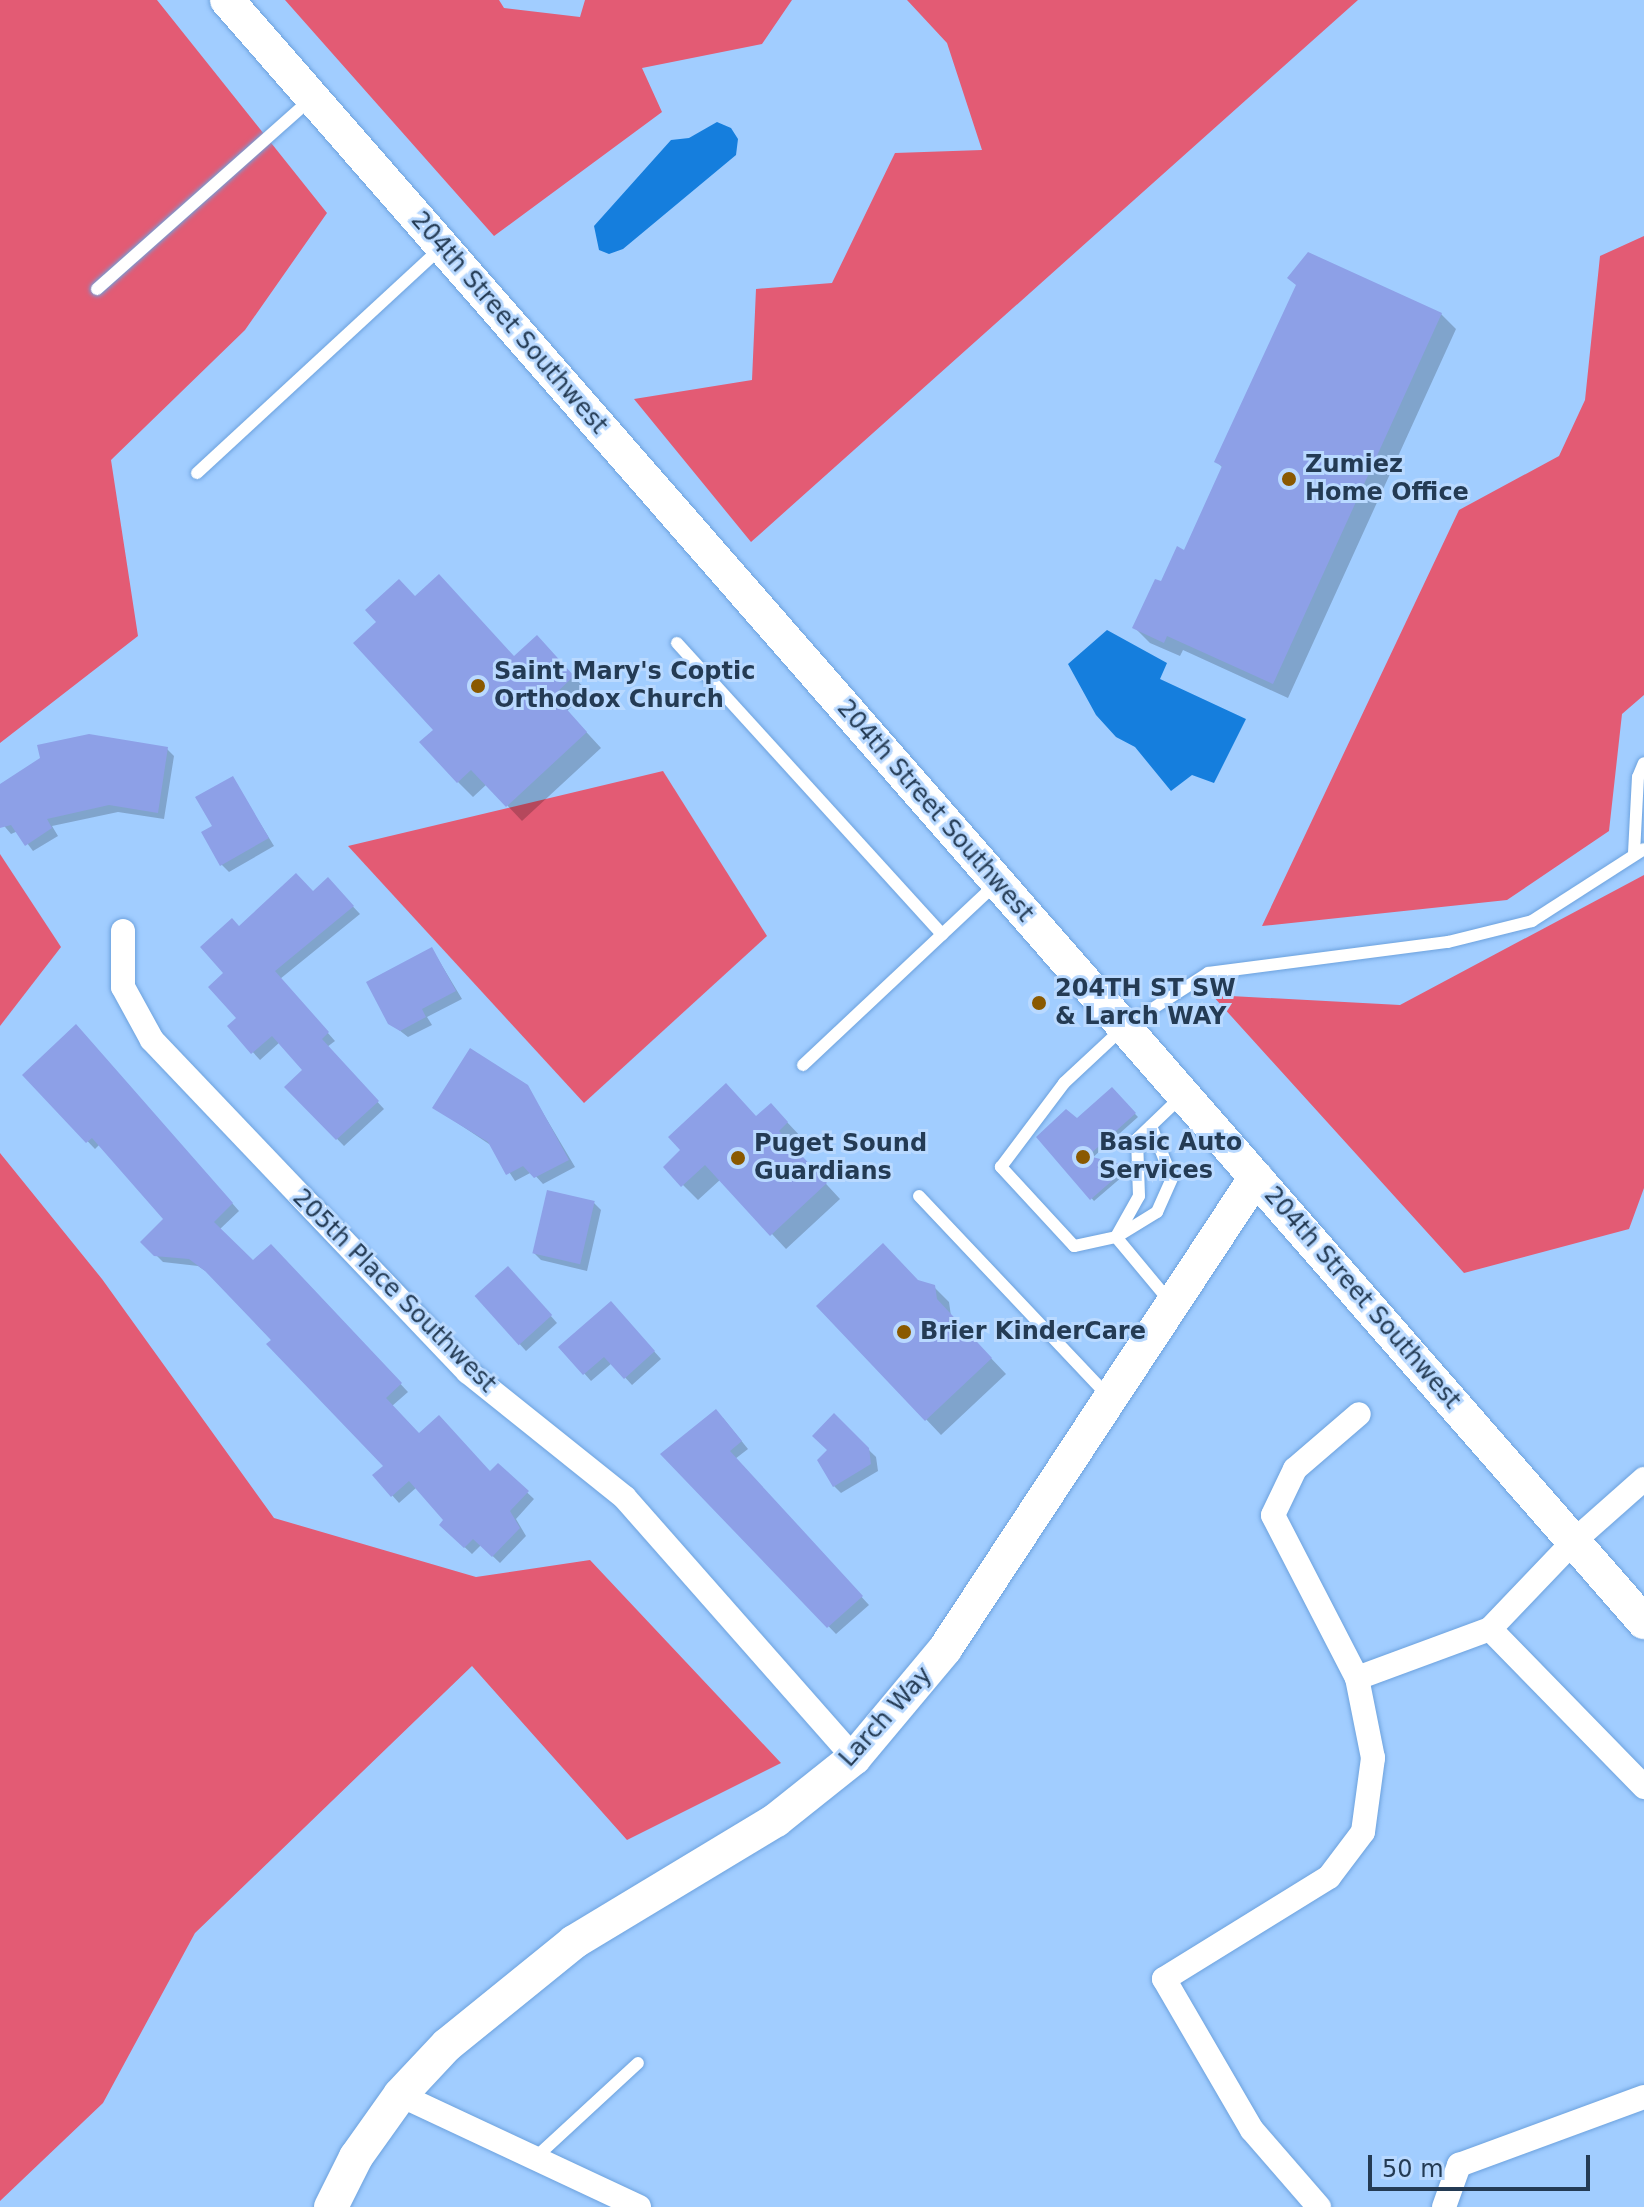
<!DOCTYPE html>
<html>
<head>
<meta charset="utf-8">
<style>
  body { margin:0 }
  #map { position:relative; width:1644px; height:2207px; overflow:hidden; background:#a1cdff; font-family:"DejaVu Sans",sans-serif }
  div>[style] { position:absolute }
  .forest>* { inset:0; background:#e35b74 }
  .water>* { inset:0; background:#157edd }
  .shadow>* { inset:0; background:#0003 }
  .building>* { inset:0; background:#8da0e7; transform-origin:0 0 }
  .roads { filter:drop-shadow(0 0 2px #6da2de) drop-shadow(0 0 2px #6da2de) }
  .lane>* { height:12px; margin:-6px; padding:0 6px; transform-origin:6px; border-radius:6px; background:#fff }
  .street>* { height:24px; margin:-12px; padding:0 12px; transform-origin:12px; border-radius:12px; background:#fff }
  .secondary>* { height:34px; margin:-17px; padding:0 17px; transform-origin:17px; border-radius:17px; background:#fff }
  .dots>* { width:22px; height:22px; translate:-50% -50%; box-sizing:border-box; border:4px solid #b9d9ff; border-radius:50% }
  span { translate:-50% -50%; white-space:nowrap; text-align:center; line-height:1.15; -webkit-text-stroke:6px #b9d9ff; paint-order:stroke }
  .street-label { font-size:24px; color:#243b54 }
  .poi-label { font-size:24px; color:#243b54; font-weight:700 }
  .left { translate:0 -50%; text-align:left }
  .scale { position:absolute; left:1368px; top:2155px; width:222px; height:36px; box-sizing:border-box; border:4px solid #243b54; border-top:0; padding-left:10px; font-size:24px; line-height:28px; white-space:nowrap; color:#243b54; -webkit-text-stroke:6px #b9d9ff; paint-order:stroke }
</style>
</head>
<body>
<div id="map">
  <div class="forest">
    <i style="clip-path:polygon(0 0,157px 0,327px 213px,245px 330px,111px 460px,138px 636px,0 743px)"></i>
    <i style="clip-path:polygon(285px 0,499px 0,504px 8px,580px 17px,585px 0,792px 0,762px 44px,642px 68px,662px 112px,494px 236px)"></i>
    <i style="clip-path:polygon(907px 0,1358px 0,751px 542px,634px 399px,752px 380px,756px 289px,832px 283px,895px 153px,982px 150px,947px 43px)"></i>
    <i style="clip-path:polygon(1644px 236px,1644px 695px,1622px 714px,1609px 831px,1507px 900px,1262px 926px,1459px 510px,1559px 456px,1585px 400px,1600px 256px)"></i>
    <i style="clip-path:polygon(663px 771px,767px 936px,584px 1103px,348px 846px)"></i>
    <i style="clip-path:polygon(0 854px,61px 947px,0 1026px)"></i>
    <i style="clip-path:polygon(1644px 875px,1644px 1188px,1629px 1229px,1464px 1273px,1212px 995px,1400px 1005px)"></i>
    <i style="clip-path:polygon(0 1153px,102px 1279px,274px 1518px,476px 1577px,590px 1560px,781px 1763px,627px 1840px,472px 1666px,195px 1933px,103px 2103px,0 2201px)"></i>
  </div>
  <div class="water">
    <i style="clip-path:polygon(717px 122px,731px 128px,738px 139px,736px 155px,623px 249px,609px 254px,599px 250px,594px 226px,671px 140px,689px 138px)"></i>
    <i style="clip-path:polygon(1107px 630px,1167px 663px,1160px 679px,1246px 719px,1214px 783px,1192px 775px,1171px 791px,1135px 747px,1116px 737px,1096px 715px,1068px 664px)"></i>
  </div>
  <div class="shadow">
    <i style="clip-path:polygon(1441px 314px,1456px 329px,1288px 698px,1183px 650px,1180px 656px,1150px 643px,1135px 628px,1185px 553px,1223px 468px,1217px 462px)"></i>
    <i style="clip-path:polygon(415px 598px,514px 658px,552px 653px,588px 692px,567px 711px,601px 748px,522px 821px,487px 784px,473px 797px,458px 782px,435px 730px)"></i>
    <i style="clip-path:polygon(167px 749px,174px 756px,164px 819px,118px 812px,52px 826px,58px 836px,33px 851px,18px 831px,11px 834px,0 821px,0 786px)"></i>
    <i style="clip-path:polygon(232px 778px,274px 846px,229px 872px,222px 865px,215px 827px)"></i>
    <i style="clip-path:polygon(328px 880px,360px 914px,280px 979px,335px 1041px,327px 1047px,384px 1109px,344px 1146px,287px 1087px,305px 1070px,280px 1042px,260px 1060px,229px 1026px,239px 1018px,226px 973px,240px 928px,313px 893px)"></i>
    <i style="clip-path:polygon(432px 949px,462px 999px,427px 1017px,432px 1025px,408px 1037px,390px 1023px)"></i>
    <i style="clip-path:polygon(83px 1033px,239px 1211px,219px 1230px,253px 1263px,278px 1253px,408px 1392px,392px 1406px,420px 1435px,490px 1474px,498px 1465px,534px 1499px,516px 1519px,526px 1536px,500px 1563px,481px 1545px,472px 1554px,441px 1525px,446px 1520px,417px 1487px,399px 1503px,375px 1476px,386px 1466px,213px 1276px,198px 1266px,163px 1262px,143px 1242px,165px 1219px,100px 1144px,95px 1149px,24px 1075px)"></i>
    <i style="clip-path:polygon(527px 1086px,575px 1167px,543px 1184px,532px 1172px,515px 1181px,492px 1146px,435px 1108px)"></i>
    <i style="clip-path:polygon(1112px 1090px,1138px 1117px,1091px 1159px,1130px 1170px,1094px 1201px,1039px 1137px,1077px 1121px)"></i>
    <i style="clip-path:polygon(757px 1119px,786px 1121px,802px 1138px,792px 1147px,840px 1199px,786px 1249px,721px 1179px,698px 1200px,665px 1167px)"></i>
    <i style="clip-path:polygon(594px 1203px,601px 1210px,587px 1271px,541px 1260px,534px 1253px)"></i>
    <i style="clip-path:polygon(515px 1275px,557px 1323px,526px 1351px,476px 1296px)"></i>
    <i style="clip-path:polygon(918px 1282px,934px 1287px,949px 1302px,951px 1316px,1006px 1374px,941px 1435px,819px 1306px)"></i>
    <i style="clip-path:polygon(618px 1311px,661px 1359px,632px 1385px,612px 1363px,591px 1381px,561px 1347px)"></i>
    <i style="clip-path:polygon(834px 1416px,876px 1457px,878px 1471px,841px 1493px,834px 1486px,829px 1450px)"></i>
    <i style="clip-path:polygon(723px 1418px,748px 1449px,735px 1459px,869px 1605px,836px 1634px,663px 1454px)"></i>
  </div>
  <div class="building">
    <i style="clip-path:polygon(1308px 252px,1442px 313px,1273px 684px,1167px 636px,1164px 643px,1132px 628px,1155px 579px,1161px 581px,1177px 546px,1184px 550px,1222px 466px,1214px 462px,1296px 285px,1287px 278px)"></i>
    <i style="clip-path:polygon(439px 574px,514px 656px,537px 635px,574px 676px,554px 695px,587px 732px,506px 807px,471px 770px,457px 783px,419px 742px,433px 730px,353px 643px,376px 622px,365px 610px,399px 579px,415px 596px)"></i>
    <i style="clip-path:polygon(89px 734px,168px 747px,158px 813px,109px 805px,47px 819px,52px 828px,25px 846px,11px 825px,0 828px,0 784px,40px 758px,37px 745px)"></i>
    <i style="clip-path:polygon(233px 776px,269px 838px,220px 866px,201px 832px,212px 826px,195px 797px)"></i>
    <i style="clip-path:polygon(296px 873px,313px 891px,328px 877px,354px 906px,275px 971px,329px 1032px,322px 1039px,379px 1101px,336px 1140px,284px 1087px,302px 1070px,272px 1036px,251px 1054px,227px 1026px,236px 1018px,208px 987px,223px 973px,200px 947px,232px 918px,239px 926px)"></i>
    <i style="clip-path:polygon(432px 947px,456px 991px,422px 1009px,426px 1017px,400px 1031px,388px 1024px,366px 982px)"></i>
    <i style="clip-path:polygon(76px 1024px,233px 1203px,214px 1222px,253px 1260px,271px 1244px,402px 1383px,386px 1398px,419px 1433px,439px 1415px,490px 1471px,498px 1463px,529px 1491px,510px 1511px,520px 1528px,492px 1557px,473px 1539px,464px 1548px,439px 1525px,443px 1520px,409px 1481px,391px 1497px,372px 1475px,383px 1466px,266px 1344px,271px 1340px,205px 1271px,189px 1259px,154px 1256px,140px 1242px,163px 1219px,92px 1138px,86px 1143px,22px 1075px)"></i>
    <i style="clip-path:polygon(470px 1048px,528px 1085px,569px 1160px,534px 1178px,523px 1166px,506px 1175px,488px 1142px,432px 1108px)"></i>
    <i style="clip-path:polygon(726px 1083px,756px 1116px,771px 1103px,788px 1122px,779px 1131px,827px 1183px,770px 1236px,705px 1165px,681px 1187px,663px 1167px,680px 1150px,668px 1137px)"></i>
    <i style="clip-path:polygon(1112px 1087px,1136px 1113px,1088px 1156px,1129px 1166px,1090px 1200px,1036px 1137px,1066px 1109px,1077px 1118px)"></i>
    <i style="left:547px;top:1190px;width:49px;height:65px;rotate:13deg"></i>
    <i style="clip-path:polygon(883px 1243px,918px 1280px,935px 1285px,937px 1299px,992px 1358px,925px 1421px,816px 1306px)"></i>
    <i style="left:508px;top:1266px;width:66px;height:45px;rotate:48deg"></i>
    <i style="clip-path:polygon(611px 1301px,655px 1351px,624px 1379px,604px 1357px,583px 1375px,558px 1347px)"></i>
    <i style="clip-path:polygon(716px 1409px,742px 1441px,730px 1451px,863px 1596px,827px 1628px,660px 1454px)"></i>
    <i style="clip-path:polygon(834px 1413px,869px 1448px,871px 1464px,833px 1487px,817px 1460px,827px 1450px,812px 1436px)"></i>
  </div>
  <div class="roads">
    <div class="lane">
      <i style="left:97px;top:289px;width:285px;rotate:-41.6deg"></i>
      <i style="left:197px;top:473px;width:330px;rotate:-42.7deg"></i>
      <i style="left:677px;top:643px;width:394px;rotate:47.7deg"></i>
      <i style="left:1634px;top:853px;width:76px;rotate:-87deg"></i>
      <i style="left:1638px;top:777px;width:15px;rotate:-67deg"></i>
      <i style="left:803px;top:1065px;width:263px;rotate:-43.2deg"></i>
      <i style="left:919px;top:1196px;width:277px;rotate:46.6deg"></i>
      <i style="left:1118px;top:1236px;width:46px;rotate:-31.6deg"></i>
      <i style="left:1157px;top:1212px;width:37px;rotate:-66deg"></i>
      <i style="left:1172px;top:1178px;width:56px;rotate:-112deg"></i>
      <i style="left:1116px;top:1237px;width:47px;rotate:-60.7deg"></i>
      <i style="left:1139px;top:1196px;width:57px;rotate:-92deg"></i>
      <i style="left:1137px;top:1139px;width:61px;rotate:-43.7deg"></i>
      <i style="left:1171px;top:1303px;width:86px;rotate:-129.8deg"></i>
      <i style="left:1116px;top:1237px;width:43px;rotate:167.9deg"></i>
      <i style="left:1074px;top:1246px;width:108px;rotate:-132.7deg"></i>
      <i style="left:1001px;top:1167px;width:105px;rotate:-53.1deg"></i>
      <i style="left:1064px;top:1083px;width:82px;rotate:-43deg"></i>
      <i style="left:1124px;top:1027px;width:100px;rotate:-32.7deg"></i>
      <i style="left:1208px;top:973px;width:242px;rotate:-7.4deg"></i>
      <i style="left:1448px;top:942px;width:87px;rotate:-14deg"></i>
      <i style="left:1532px;top:921px;width:133px;rotate:-32.7deg"></i>
      <i style="left:535px;top:2158px;width:140px;rotate:-42.7deg"></i>
    </div>
    <div class="street">
      <i style="left:123px;top:931px;width:56px;rotate:90deg"></i>
      <i style="left:123px;top:987px;width:60px;rotate:61.3deg"></i>
      <i style="left:152px;top:1040px;width:458px;rotate:46.4deg"></i>
      <i style="left:468px;top:1372px;width:201px;rotate:38.7deg"></i>
      <i style="left:625px;top:1498px;width:346px;rotate:48.6deg"></i>
      <i style="left:1644px;top:1479px;width:94px;rotate:138.5deg"></i>
      <i style="left:1574px;top:1541px;width:122px;rotate:133.7deg"></i>
      <i style="left:1490px;top:1629px;width:221px;rotate:45.7deg"></i>
      <i style="left:1357px;top:1678px;width:142px;rotate:-20.2deg"></i>
      <i style="left:400px;top:2095px;width:264px;rotate:25.1deg"></i>
      <i style="left:1319px;top:2207px;width:102px;rotate:-131deg"></i>
      <i style="left:1252px;top:2130px;width:175px;rotate:-120.2deg"></i>
      <i style="left:1164px;top:1979px;width:194px;rotate:-31.7deg"></i>
      <i style="left:1329px;top:1877px;width:56px;rotate:-52.9deg"></i>
      <i style="left:1363px;top:1832px;width:75px;rotate:-82.3deg"></i>
      <i style="left:1373px;top:1758px;width:82px;rotate:-101.3deg"></i>
      <i style="left:1357px;top:1678px;width:183px;rotate:-117.3deg"></i>
      <i style="left:1273px;top:1515px;width:51px;rotate:-64.4deg"></i>
      <i style="left:1295px;top:1469px;width:84px;rotate:-40.7deg"></i>
      <i style="left:1444px;top:2207px;width:45px;rotate:-70.3deg"></i>
      <i style="left:1459px;top:2165px;width:197px;rotate:-20.2deg"></i>
    </div>
    <div class="secondary">
      <i style="left:227px;top:0;width:2154px;rotate:48.86deg"></i>
      <i style="left:331px;top:2207px;width:56px;rotate:-63.4deg"></i>
      <i style="left:356px;top:2157px;width:76px;rotate:-54.6deg"></i>
      <i style="left:400px;top:2095px;width:69px;rotate:-46.8deg"></i>
      <i style="left:447px;top:2045px;width:164px;rotate:-39deg"></i>
      <i style="left:574px;top:1942px;width:236px;rotate:-31.1deg"></i>
      <i style="left:776px;top:1820px;width:100px;rotate:-38.5deg"></i>
      <i style="left:854px;top:1758px;width:142px;rotate:-50.1deg"></i>
      <i style="left:945px;top:1649px;width:565px;rotate:-56.62deg"></i>
    </div>
  </div>
  <div class="dots">
    <i style="left:1289px;top:479px;background:#8a5900"></i>
    <i style="left:478px;top:686px;background:#8a5900"></i>
    <i style="left:1039px;top:1003px;background:#8a5900"></i>
    <i style="left:1083px;top:1157px;background:#8a5900"></i>
    <i style="left:738px;top:1158px;background:#8a5900"></i>
    <i style="left:904px;top:1332px;background:#8a5900"></i>
  </div>
  <div class="street-label">
    <span style="left:509px;top:323px;rotate:49deg">204th Street Southwest</span>
    <span style="left:935px;top:811px;rotate:49deg">204th Street Southwest</span>
    <span style="left:394px;top:1291px;rotate:45deg">205th Place Southwest</span>
    <span style="left:1362px;top:1298px;rotate:49deg">204th Street Southwest</span>
    <span style="left:886px;top:1717px;rotate:-48deg">Larch Way</span>
  </div>
  <div class="poi-label">
    <span class="left" style="left:1305px;top:479px">Zumiez<br>Home Office</span>
    <span class="left" style="left:494px;top:686px">Saint Mary's Coptic<br>Orthodox Church</span>
    <span class="left" style="left:1055px;top:1003px">204TH ST SW<br>&amp; Larch WAY</span>
    <span class="left" style="left:1099px;top:1157px">Basic Auto<br>Services</span>
    <span class="left" style="left:754px;top:1158px">Puget Sound<br>Guardians</span>
    <span class="left" style="left:920px;top:1332px">Brier KinderCare</span>
  </div>
  <div class="scale">50 m</div>
</div>
</body>
</html>
